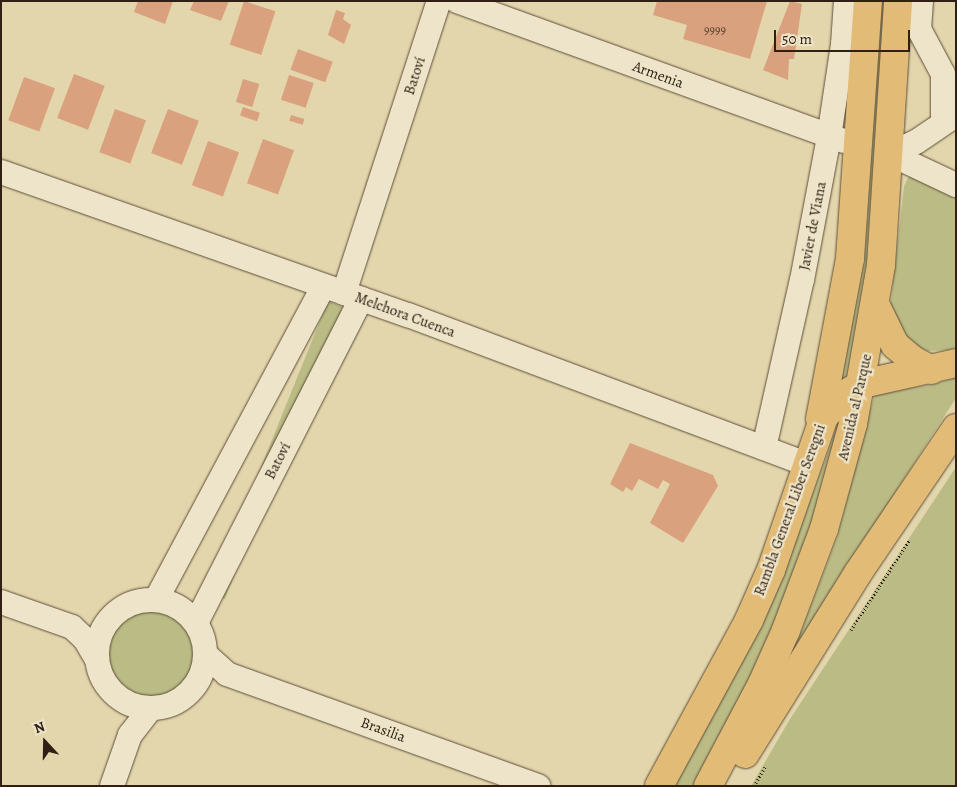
<!DOCTYPE html>
<html>
<head>
<meta charset="utf-8">
<style>
  body { margin:0 }
  #map { position:relative; width:957px; height:787px; overflow:hidden; background:#e4d6ac; font-family:Alegreya,serif }
  div>[style] { position:absolute }
  .green>* { inset:0; background:#bbbc85; transform-origin:0 0 }
  .round { border-radius:50% }
  .building>* { inset:0; background:#d9a17d; transform-origin:0 0 }
  .path>* { height:3px; margin-top:-1.5px; transform-origin:0; background:repeating-linear-gradient(90deg,#302013 0 1px,transparent 0 3.5px) }
  .roads { filter:drop-shadow(0 0 1px #5d4e39) drop-shadow(0 0 1px #5d4e39) }
  .minor>* { height:24px; margin:-12px; padding:0 12px; transform-origin:12px; border-radius:12px; background:#ede4c9 }
  .minor>.ring { margin:-12px; padding:0; box-sizing:content-box; background:none; border:24px solid #ede4c9; border-radius:50% }
  .major>* { height:28px; margin:-14px; padding:0 14px; transform-origin:14px; border-radius:14px; background:#e2bb76 }
  span { translate:-50% -50%; white-space:nowrap; text-align:center; line-height:1.15; -webkit-text-stroke:4.5px #ede4c9; paint-order:stroke }
  .number-label { font-size:12px; color:#5a402e }
  .number-label span { -webkit-text-stroke-width:0 }
  .street-label { font-size:15px; color:#302013 }
  .frame { position:absolute; inset:0; border:2px solid #302013; pointer-events:none }
  .north { position:absolute; left:20px; top:717px; width:50px; height:50px; -webkit-text-stroke:4px #ede4c9; paint-order:stroke; rotate:339deg; font-size:14px; font-weight:700; line-height:20px; text-align:center; color:#302013 }
  .north::after { content:''; display:block; margin:auto; width:18px; height:22px; background:#302013; clip-path:polygon(50% 0,100% 100%,50% 72%,0 100%) }
  .scale { position:absolute; left:774px; top:30px; width:136px; height:22px; box-sizing:border-box; border:2px solid #302013; border-top:0; padding-left:6px; font-size:15px; line-height:18px; white-space:nowrap; color:#302013; -webkit-text-stroke:4px #ede4c9; paint-order:stroke }
</style>
</head>
<body>
<div id="map">
  <div class="green">
    <i style="clip-path:polygon(877px 1px,889px 1px,879px 179px,855px 372px,835px 384px)"></i>
    <i style="clip-path:polygon(909px 176px,956px 193px,956px 348px,949px 350px,928px 351px,913px 346px,899px 335px,890px 309px,904px 186px)"></i>
    <i style="left:328px;top:301px;width:16px;height:315px;rotate:22deg"></i>
    <i style="clip-path:polygon(956px 377px,956px 398px,793px 652px,837px 538px,875px 393px,935px 384px)"></i>
    <i style="clip-path:polygon(847px 410px,785px 611px,699px 786px,673px 786px,790px 556px,843px 411px)"></i>
    <i style="clip-path:polygon(956px 467px,956px 786px,751px 786px,790px 719px)"></i>
    <i class="round" style="left:108px;top:608px;width:88px;height:88px"></i>
  </div>
  <div class="building">
    <i style="clip-path:polygon(138px 1px,173px 1px,165px 24px,134px 12px)"></i>
    <i style="clip-path:polygon(194px 1px,229px 1px,221px 21px,190px 10px)"></i>
    <i style="left:244px;top:1px;width:33px;height:46px;rotate:18deg"></i>
    <i style="clip-path:polygon(657px 1px,767px 1px,750px 59px,683px 39px,687px 25px,653px 15px)"></i>
    <i style="clip-path:polygon(790px 1px,802px 4px,794px 59px,789px 59px,788px 80px,763px 70px)"></i>
    <i style="clip-path:polygon(336px 10px,345px 13px,343px 19px,351px 25px,344px 44px,328px 35px)"></i>
    <i style="left:298px;top:49px;width:37px;height:22px;rotate:20deg"></i>
    <i style="left:74px;top:74px;width:33px;height:47px;rotate:21deg"></i>
    <i style="left:289px;top:75px;width:26px;height:26px;rotate:18deg"></i>
    <i style="left:24px;top:77px;width:33px;height:46px;rotate:20deg"></i>
    <i style="left:243px;top:79px;width:17px;height:24px;rotate:17deg"></i>
    <i style="left:243px;top:107px;width:18px;height:9px;rotate:19deg"></i>
    <i style="left:115px;top:109px;width:33px;height:46px;rotate:20deg"></i>
    <i style="left:168px;top:109px;width:33px;height:47px;rotate:21deg"></i>
    <i style="left:291px;top:115px;width:14px;height:6px;rotate:17deg"></i>
    <i style="left:263px;top:139px;width:33px;height:47px;rotate:20deg"></i>
    <i style="left:208px;top:141px;width:33px;height:47px;rotate:20deg"></i>
    <i style="clip-path:polygon(630px 443px,713px 475px,718px 486px,683px 543px,650px 523px,670px 484px,663px 480px,658px 489px,639px 479px,632px 491px,626px 487px,623px 492px,610px 484px)"></i>
  </div>
  <div class="path">
    <i style="left:851px;top:630px;width:108px;rotate:-57deg"></i>
    <i style="left:754px;top:786px;width:22px;rotate:-60deg"></i>
  </div>
  <div class="roads">
    <div class="minor">
      <i style="left:457px;top:1px;width:411px;rotate:19.9deg"></i>
      <i style="left:921px;top:1px;width:28px;rotate:94deg"></i>
      <i style="left:919px;top:29px;width:51px;rotate:61.9deg"></i>
      <i style="left:943px;top:74px;width:47px;rotate:90deg"></i>
      <i style="left:890px;top:154px;width:29px;rotate:-25deg"></i>
      <i style="left:916px;top:142px;width:48px;rotate:-34deg"></i>
      <i style="left:890px;top:154px;width:73px;rotate:25.2deg"></i>
      <i style="left:1px;top:172px;width:431px;rotate:19.4deg"></i>
      <i style="left:408px;top:315px;width:426px;rotate:20.5deg"></i>
      <i style="left:344px;top:293px;width:307px;rotate:-72deg"></i>
      <i style="left:764px;top:448px;width:172px;rotate:-77.3deg"></i>
      <i style="left:802px;top:280px;width:146px;rotate:-79.3deg"></i>
      <i style="left:829px;top:137px;width:94px;rotate:-81.4deg"></i>
      <i style="left:843px;top:44px;width:43px;rotate:-86deg"></i>
      <i class="ring" style="left:97px;top:600px;width:84px;height:84px"></i>
      <i style="left:156px;top:600px;width:356px;rotate:-61.9deg"></i>
      <i style="left:1px;top:602px;width:75px;rotate:19.4deg"></i>
      <i style="left:72px;top:627px;width:18px;rotate:43deg"></i>
      <i style="left:85px;top:639px;width:22px;rotate:60deg"></i>
      <i style="left:196px;top:623px;width:364px;rotate:-63deg"></i>
      <i style="left:206px;top:655px;width:28px;rotate:42deg"></i>
      <i style="left:227px;top:674px;width:331px;rotate:19.8deg"></i>
      <i style="left:112px;top:786px;width:54px;rotate:-70.6deg"></i>
      <i style="left:130px;top:735px;width:34px;rotate:-52deg"></i>
    </div>
    <div class="major">
      <i style="left:876px;top:306px;width:43px;rotate:64deg"></i>
      <i style="left:895px;top:345px;width:23px;rotate:40deg"></i>
      <i style="left:913px;top:360px;width:21px;rotate:28deg"></i>
      <i style="left:820px;top:419px;width:164px;rotate:-79.4deg"></i>
      <i style="left:850px;top:258px;width:258px;rotate:-86deg"></i>
      <i style="left:745px;top:754px;width:213px;rotate:-58deg"></i>
      <i style="left:858px;top:573px;width:175px;rotate:-55.9deg"></i>
      <i style="left:659px;top:786px;width:189px;rotate:-61.5deg"></i>
      <i style="left:749px;top:620px;width:55px;rotate:-66.3deg"></i>
      <i style="left:771px;top:570px;width:162px;rotate:-70.9deg"></i>
      <i style="left:824px;top:417px;width:29px;rotate:-49deg"></i>
      <i style="left:843px;top:395px;width:22px;rotate:-30deg"></i>
      <i style="left:862px;top:384px;width:96px;rotate:-12.6deg"></i>
      <i style="left:708px;top:786px;width:115px;rotate:-62.1deg"></i>
      <i style="left:762px;top:684px;width:59px;rotate:-66deg"></i>
      <i style="left:786px;top:630px;width:108px;rotate:-69.4deg"></i>
      <i style="left:824px;top:529px;width:109px;rotate:-74.6deg"></i>
      <i style="left:853px;top:424px;width:161px;rotate:-80deg"></i>
      <i style="left:881px;top:265px;width:265px;rotate:-86.3deg"></i>
    </div>
  </div>
  <div class="number-label">
    <span style="left:715px;top:31px">9999</span>
  </div>
  <div class="street-label">
    <span style="left:658px;top:75px;rotate:20deg">Armenia</span>
    <span style="left:415px;top:76px;rotate:-72deg">Batoví</span>
    <span style="left:813px;top:226px;rotate:-79deg">Javier de Viana</span>
    <span style="left:405px;top:315px;rotate:20deg">Melchora Cuenca</span>
    <span style="left:855px;top:407px;rotate:-77deg">Avenida al Parque</span>
    <span style="left:278px;top:461px;rotate:-63deg">Batoví</span>
    <span style="left:790px;top:510px;rotate:-70deg">Rambla General Liber Seregni</span>
    <span style="left:383px;top:730px;rotate:20deg">Brasilia</span>
  </div>
  <div class="frame"></div>
  <div class="north">N</div>
  <div class="scale">50 m</div>
</div>
</body>
</html>
